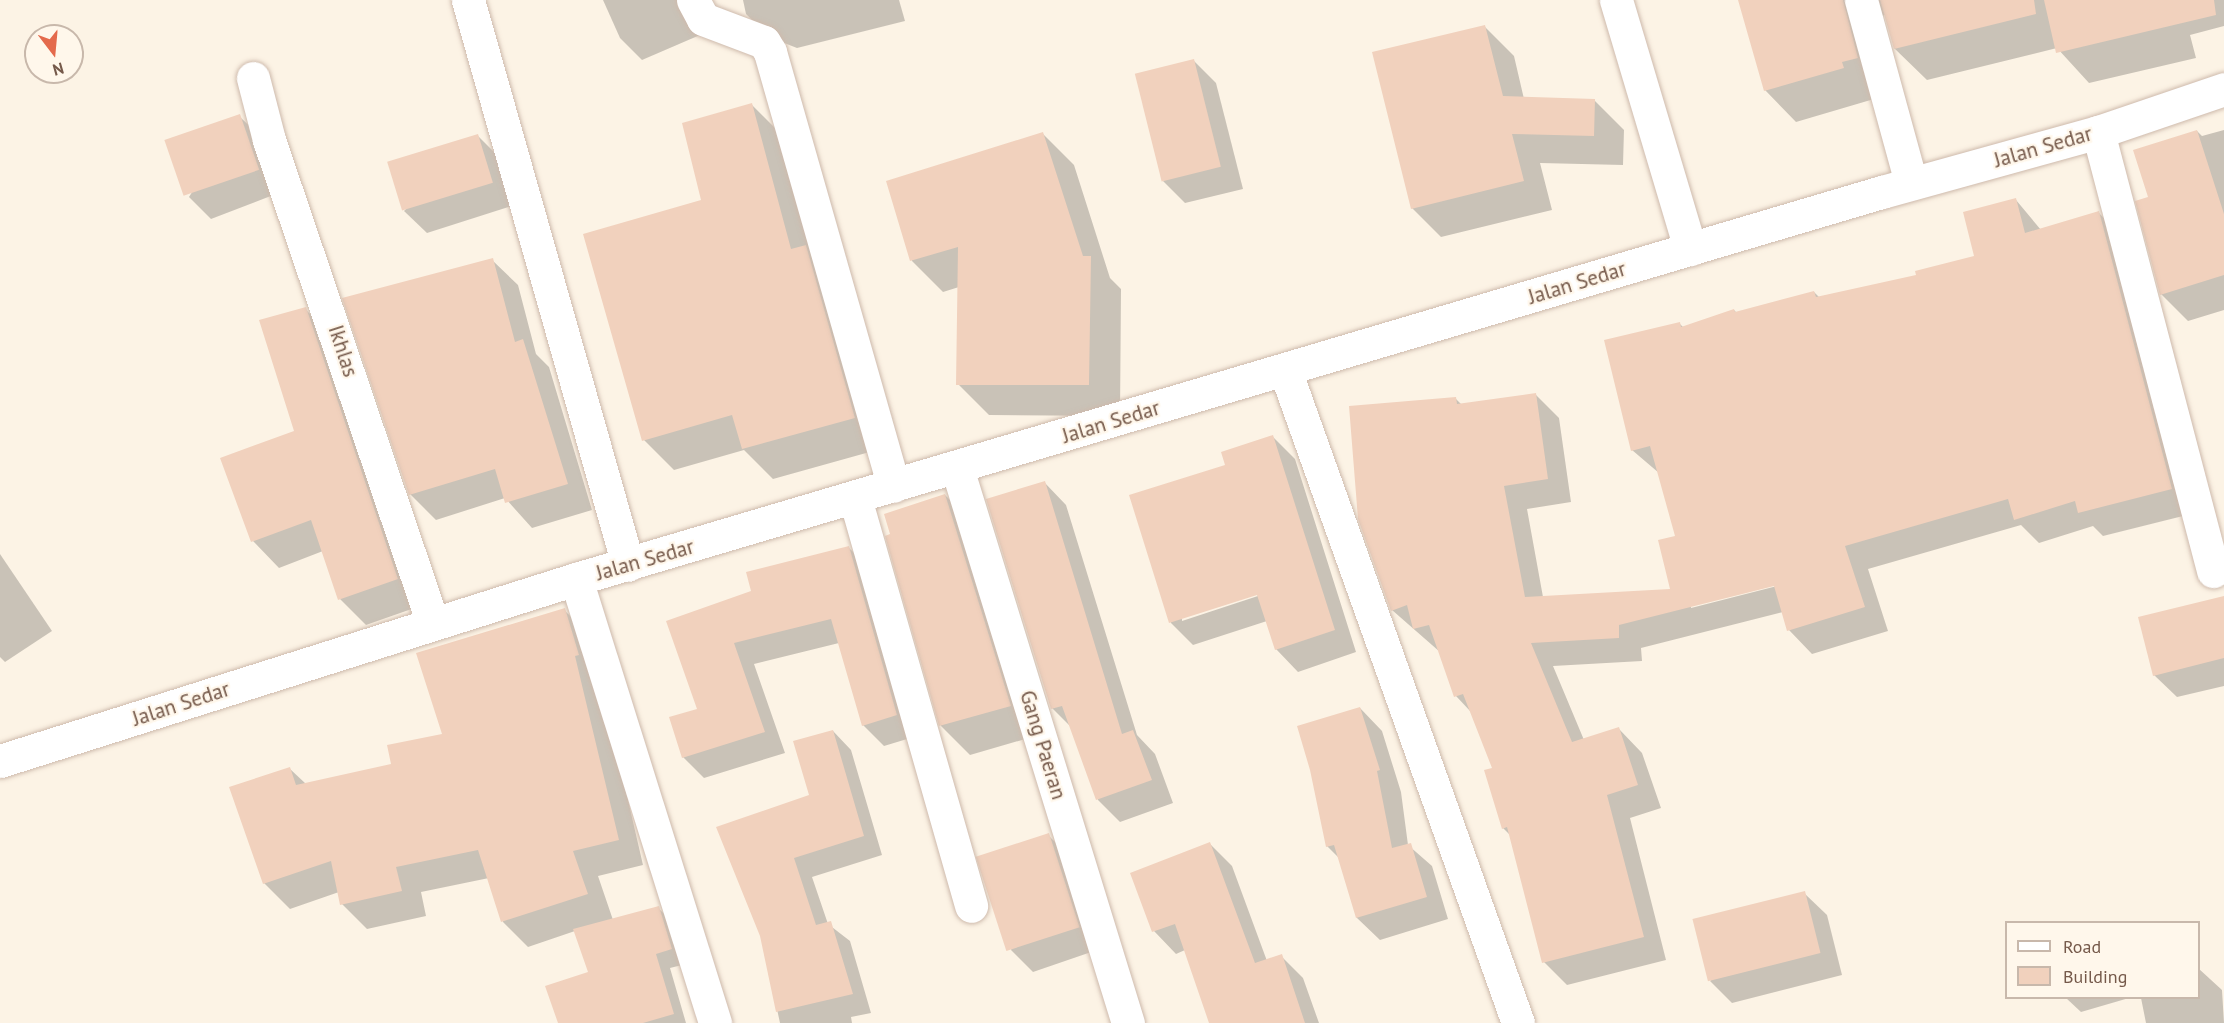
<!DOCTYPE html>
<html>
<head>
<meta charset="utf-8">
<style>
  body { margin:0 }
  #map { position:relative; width:2224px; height:1023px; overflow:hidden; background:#fcf3e5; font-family:"PT Sans",sans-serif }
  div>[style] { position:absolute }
  .shadow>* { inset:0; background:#0003 }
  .building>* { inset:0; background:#f1d1bd; transform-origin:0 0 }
  .roads { filter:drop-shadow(0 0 2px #cebaac) drop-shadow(0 0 2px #cebaac) }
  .street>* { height:33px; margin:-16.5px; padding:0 16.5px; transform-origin:16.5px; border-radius:16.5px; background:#fff }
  span { translate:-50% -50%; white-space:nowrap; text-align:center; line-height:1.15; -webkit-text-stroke:4.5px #fff7eb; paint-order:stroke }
  .street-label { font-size:21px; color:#75594a }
  .legend { position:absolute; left:2005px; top:921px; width:195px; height:78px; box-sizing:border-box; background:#fff7eb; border:2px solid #c8b8ab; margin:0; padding:8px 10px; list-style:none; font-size:18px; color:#75594a }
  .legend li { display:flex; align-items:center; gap:12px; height:30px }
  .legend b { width:30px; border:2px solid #c8b8ab }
  .north { position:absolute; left:24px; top:24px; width:60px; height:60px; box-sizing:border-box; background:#fff7eb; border:2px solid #c8b8ab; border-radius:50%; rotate:164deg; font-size:16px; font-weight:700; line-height:24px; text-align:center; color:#75594a }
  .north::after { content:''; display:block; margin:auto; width:21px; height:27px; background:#e46a4c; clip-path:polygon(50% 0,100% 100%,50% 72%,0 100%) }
</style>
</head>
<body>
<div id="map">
  <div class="shadow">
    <i style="clip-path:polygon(603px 0,684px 0,700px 35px,642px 60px,620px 38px)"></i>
    <i style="clip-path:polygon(743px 0,899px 0,905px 21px,797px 48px,769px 37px,746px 14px)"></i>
    <i style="clip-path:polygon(1739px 0,2224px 0,2224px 26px,2190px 35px,2196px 58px,2089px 83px,2057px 48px,1927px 80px,1895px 49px,1886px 14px,1878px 19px,1874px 99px,1796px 122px,1765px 90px)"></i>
    <i style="clip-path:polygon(1484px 26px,1514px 56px,1524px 99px,1594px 100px,1624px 130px,1623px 165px,1540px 163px,1552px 210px,1441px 237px,1412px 208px)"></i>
    <i style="clip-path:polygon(1194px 61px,1216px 83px,1243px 189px,1185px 203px,1163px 181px)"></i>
    <i style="clip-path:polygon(752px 105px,782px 135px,884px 448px,773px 479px,744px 450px,674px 470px,644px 440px)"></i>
    <i style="clip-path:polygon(239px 116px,262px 138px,281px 192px,211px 219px,189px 197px)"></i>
    <i style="clip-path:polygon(2224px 130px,2224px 310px,2188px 321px,2161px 294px,2149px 198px,2197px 131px,2202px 136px)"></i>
    <i style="clip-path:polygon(1043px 134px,1074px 165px,1110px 278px,1121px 289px,1120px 416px,989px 415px,958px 384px,959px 287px,943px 292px,912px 261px,887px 182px)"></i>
    <i style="clip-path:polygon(478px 136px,500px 158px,515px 205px,427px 233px,404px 211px)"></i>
    <i style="clip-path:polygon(evenodd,2016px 200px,2041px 230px,2099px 213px,2122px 237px,2195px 513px,2103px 536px,2093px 526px,2039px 543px,2021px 525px,1868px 569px,1888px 631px,1812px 654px,1789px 630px,1783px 612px,1641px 648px,1642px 661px,1553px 666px,1584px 740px,1619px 729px,1642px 753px,1661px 808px,1630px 818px,1666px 960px,1567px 985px,1544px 962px,1511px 836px,1503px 828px,1494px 769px,1471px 712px,1456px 696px,1440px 652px,1392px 610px,1456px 399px,1462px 405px,1535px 394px,1559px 418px,1571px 502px,1527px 509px,1543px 597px,1672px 590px,1677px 537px,1659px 473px,1632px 450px,1679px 323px,1684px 328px,1734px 310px,1737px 313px,1814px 292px,1819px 297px,1918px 276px,1976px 257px,2016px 200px,1780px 582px,1781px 585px,1691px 608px,1691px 605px,1780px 582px)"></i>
    <i style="clip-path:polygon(492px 260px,518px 285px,536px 354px,549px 367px,592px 510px,532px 528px,505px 498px,436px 520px,410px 494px)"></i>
    <i style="clip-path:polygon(305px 309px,332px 335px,423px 605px,366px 625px,340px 599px,323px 551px,279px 568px,253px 541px,296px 432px)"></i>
    <i style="clip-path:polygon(evenodd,1273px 437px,1295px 459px,1356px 652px,1298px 672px,1276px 649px,1267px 621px,1193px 645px,1171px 623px,1130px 496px,1226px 466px,1273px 437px,1263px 592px,1264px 594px,1182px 621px,1182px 618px,1263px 592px)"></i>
    <i style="clip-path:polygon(1044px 482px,1066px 505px,1137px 735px,1155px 754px,1173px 803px,1120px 822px,1098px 800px,1071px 727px,1052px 708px)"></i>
    <i style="clip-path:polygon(945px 495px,974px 524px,1039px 735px,970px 755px,941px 726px,887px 537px)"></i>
    <i style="clip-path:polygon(849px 548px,870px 568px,917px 736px,884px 746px,863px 725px,839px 643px,754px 664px,785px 753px,704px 778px,683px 757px,699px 710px,753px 592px)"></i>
    <i style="clip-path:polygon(0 554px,52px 631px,5px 662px,0 657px)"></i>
    <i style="clip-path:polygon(2224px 597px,2224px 686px,2177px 697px,2154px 675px)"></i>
    <i style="clip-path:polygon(564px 610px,590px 635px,643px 865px,598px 876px,613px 920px,658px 908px,673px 922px,686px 964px,670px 968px,686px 1023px,559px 1023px,590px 972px,575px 931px,528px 947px,503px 922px,489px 878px,421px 892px,426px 916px,367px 929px,342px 904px,339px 892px,290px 909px,264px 883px,289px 768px,306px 784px,393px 765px,444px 735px)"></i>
    <i style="clip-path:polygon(1360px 708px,1382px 731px,1401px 792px,1408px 845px,1432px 866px,1448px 919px,1380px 940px,1357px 918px,1340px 859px,1327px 846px)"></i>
    <i style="clip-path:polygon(833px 731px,851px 750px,882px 855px,812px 877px,828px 924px,850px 941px,871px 1013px,851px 1017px,852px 1023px,780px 1023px,761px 935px)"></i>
    <i style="clip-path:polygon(1048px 835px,1070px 857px,1100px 949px,1033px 972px,1011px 950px)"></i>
    <i style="clip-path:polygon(1210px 844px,1232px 866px,1267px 961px,1281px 956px,1303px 978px,1319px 1023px,1211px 1023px,1185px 950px,1176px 954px,1154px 931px,1132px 874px)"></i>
    <i style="clip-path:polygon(1804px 893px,1827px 915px,1842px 975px,1732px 1003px,1710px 981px)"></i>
    <i style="clip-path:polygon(2198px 968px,2222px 990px,2224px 1023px,2146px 1023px,2141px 998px,2198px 998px)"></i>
    <i style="clip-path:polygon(2066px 998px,2129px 998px,2081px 1012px)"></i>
  </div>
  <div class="building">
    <i style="clip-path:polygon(1738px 0,1843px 0,1858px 58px,1842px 62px,1844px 68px,1764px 91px)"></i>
    <i style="clip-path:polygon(1880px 0,2034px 0,2036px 14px,1894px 49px)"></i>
    <i style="clip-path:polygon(2044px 0,2214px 0,2216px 15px,2056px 53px)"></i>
    <i style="clip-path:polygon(1485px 25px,1503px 96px,1595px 99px,1594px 136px,1512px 134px,1524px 181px,1411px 209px,1372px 52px)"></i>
    <i style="left:1194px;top:59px;width:111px;height:61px;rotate:76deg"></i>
    <i style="clip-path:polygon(752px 103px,791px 249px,806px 245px,855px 418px,742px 449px,732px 415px,642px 441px,583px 234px,701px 200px,682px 123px)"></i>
    <i style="left:240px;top:114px;width:59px;height:80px;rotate:71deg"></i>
    <i style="clip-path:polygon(2197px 130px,2224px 214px,2224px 275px,2160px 295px,2135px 201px,2148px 197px,2133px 150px)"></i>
    <i style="clip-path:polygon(1043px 132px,1083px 256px,1091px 256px,1089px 385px,956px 385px,958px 247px,910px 261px,886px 181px)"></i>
    <i style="left:478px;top:134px;width:51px;height:95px;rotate:73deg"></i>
    <i style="clip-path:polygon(2016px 198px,2025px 233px,2099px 211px,2172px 489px,2078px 513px,2075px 501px,2014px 520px,2008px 499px,1845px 546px,1865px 607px,1787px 631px,1774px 586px,1619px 625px,1619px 638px,1531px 643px,1572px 742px,1619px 727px,1638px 785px,1607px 795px,1644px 937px,1542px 963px,1507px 827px,1502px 829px,1484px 770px,1492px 768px,1463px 694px,1454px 697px,1429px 625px,1413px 629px,1407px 605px,1391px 611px,1358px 519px,1349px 406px,1456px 397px,1457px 404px,1536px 393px,1548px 479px,1504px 486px,1525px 597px,1670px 589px,1658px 540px,1675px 536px,1650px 446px,1631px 451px,1604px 340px,1680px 322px,1681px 327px,1734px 309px,1735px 312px,1814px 291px,1816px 297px,1916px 275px,1915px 271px,1974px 256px,1963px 212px)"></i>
    <i style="clip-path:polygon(493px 258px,515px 342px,523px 339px,568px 484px,505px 503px,495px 469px,409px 495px,342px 298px)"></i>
    <i style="clip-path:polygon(306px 307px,398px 579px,338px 600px,311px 520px,251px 542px,220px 458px,294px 431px,259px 320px)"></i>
    <i style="clip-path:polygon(1273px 435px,1335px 630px,1275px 650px,1257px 595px,1169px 623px,1129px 495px,1225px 465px,1221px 452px)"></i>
    <i style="clip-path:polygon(1045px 481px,1122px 734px,1133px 730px,1152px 780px,1096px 800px,1062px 706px,1051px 709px,986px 499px)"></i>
    <i style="clip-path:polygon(945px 494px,1011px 706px,939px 726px,885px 536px,890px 534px,884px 514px)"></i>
    <i style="clip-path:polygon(849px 546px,897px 715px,862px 726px,831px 619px,734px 643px,765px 732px,682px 758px,669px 717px,697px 709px,666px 621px,751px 591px,746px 572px)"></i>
    <i style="clip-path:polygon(2224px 596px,2224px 658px,2153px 676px,2138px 617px)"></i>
    <i style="clip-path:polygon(565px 608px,579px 655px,575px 656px,619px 840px,573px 851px,588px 894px,501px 922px,478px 850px,396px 867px,402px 891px,340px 905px,331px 861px,263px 884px,229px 787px,290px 767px,296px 785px,391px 764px,387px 745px,442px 734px,416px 653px)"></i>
    <i style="clip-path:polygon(1360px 707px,1380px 770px,1377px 771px,1392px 848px,1411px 843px,1427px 897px,1356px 918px,1334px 845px,1326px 847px,1310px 770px,1297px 726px)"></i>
    <i style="clip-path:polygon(833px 730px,864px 836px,794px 858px,816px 925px,831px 921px,853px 994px,776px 1012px,760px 936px,716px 827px,809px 795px,793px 741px)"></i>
    <i style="left:1049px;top:833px;width:99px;height:77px;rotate:72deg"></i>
    <i style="clip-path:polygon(1210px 842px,1255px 963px,1282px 954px,1305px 1023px,1209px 1023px,1175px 924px,1152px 932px,1130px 873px)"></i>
    <i style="left:1805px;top:891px;width:64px;height:116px;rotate:76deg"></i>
    <i style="clip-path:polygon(659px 906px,672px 949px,656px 954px,674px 1014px,643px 1023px,558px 1023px,545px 986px,588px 972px,573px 929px)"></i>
  </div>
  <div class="roads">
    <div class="street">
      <i style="left:468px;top:0;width:587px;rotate:74.19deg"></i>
      <i style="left:693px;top:0;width:21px;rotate:62deg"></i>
      <i style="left:703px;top:19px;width:65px;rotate:20.7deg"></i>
      <i style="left:764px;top:42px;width:12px;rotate:59deg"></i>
      <i style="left:770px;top:52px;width:451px;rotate:74.1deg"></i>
      <i style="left:1616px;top:0;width:260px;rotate:73.4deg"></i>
      <i style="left:1861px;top:0;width:190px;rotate:74.7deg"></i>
      <i style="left:253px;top:78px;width:64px;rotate:75.5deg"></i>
      <i style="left:269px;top:140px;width:511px;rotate:71.28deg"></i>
      <i style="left:2098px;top:132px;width:454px;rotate:75.3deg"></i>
      <i style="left:1285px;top:370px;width:693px;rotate:70.36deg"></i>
      <i style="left:957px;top:468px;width:581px;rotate:72.88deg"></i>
      <i style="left:855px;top:498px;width:424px;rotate:74.1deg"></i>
      <i style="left:576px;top:579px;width:465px;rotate:72.6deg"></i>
      <i style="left:0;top:761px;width:604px;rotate:-17.54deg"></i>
      <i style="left:576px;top:579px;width:1362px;rotate:-16.51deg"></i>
      <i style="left:1882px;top:192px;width:224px;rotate:-15.5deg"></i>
      <i style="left:2098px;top:132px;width:133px;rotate:-18.8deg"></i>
    </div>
  </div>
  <div class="street-label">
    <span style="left:2043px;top:147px;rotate:-16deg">Jalan Sedar</span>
    <span style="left:1577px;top:283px;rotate:-17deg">Jalan Sedar</span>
    <span style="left:343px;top:351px;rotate:72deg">Ikhlas</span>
    <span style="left:1111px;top:422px;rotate:-17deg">Jalan Sedar</span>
    <span style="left:645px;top:560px;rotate:-16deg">Jalan Sedar</span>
    <span style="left:181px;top:704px;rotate:-18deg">Jalan Sedar</span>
    <span style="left:1043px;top:745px;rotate:73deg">Gang Paeran</span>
  </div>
  <ul class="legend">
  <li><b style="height:8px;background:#fff"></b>Road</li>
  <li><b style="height:16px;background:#f1d1bd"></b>Building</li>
  </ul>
  <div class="north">N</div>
</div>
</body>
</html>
